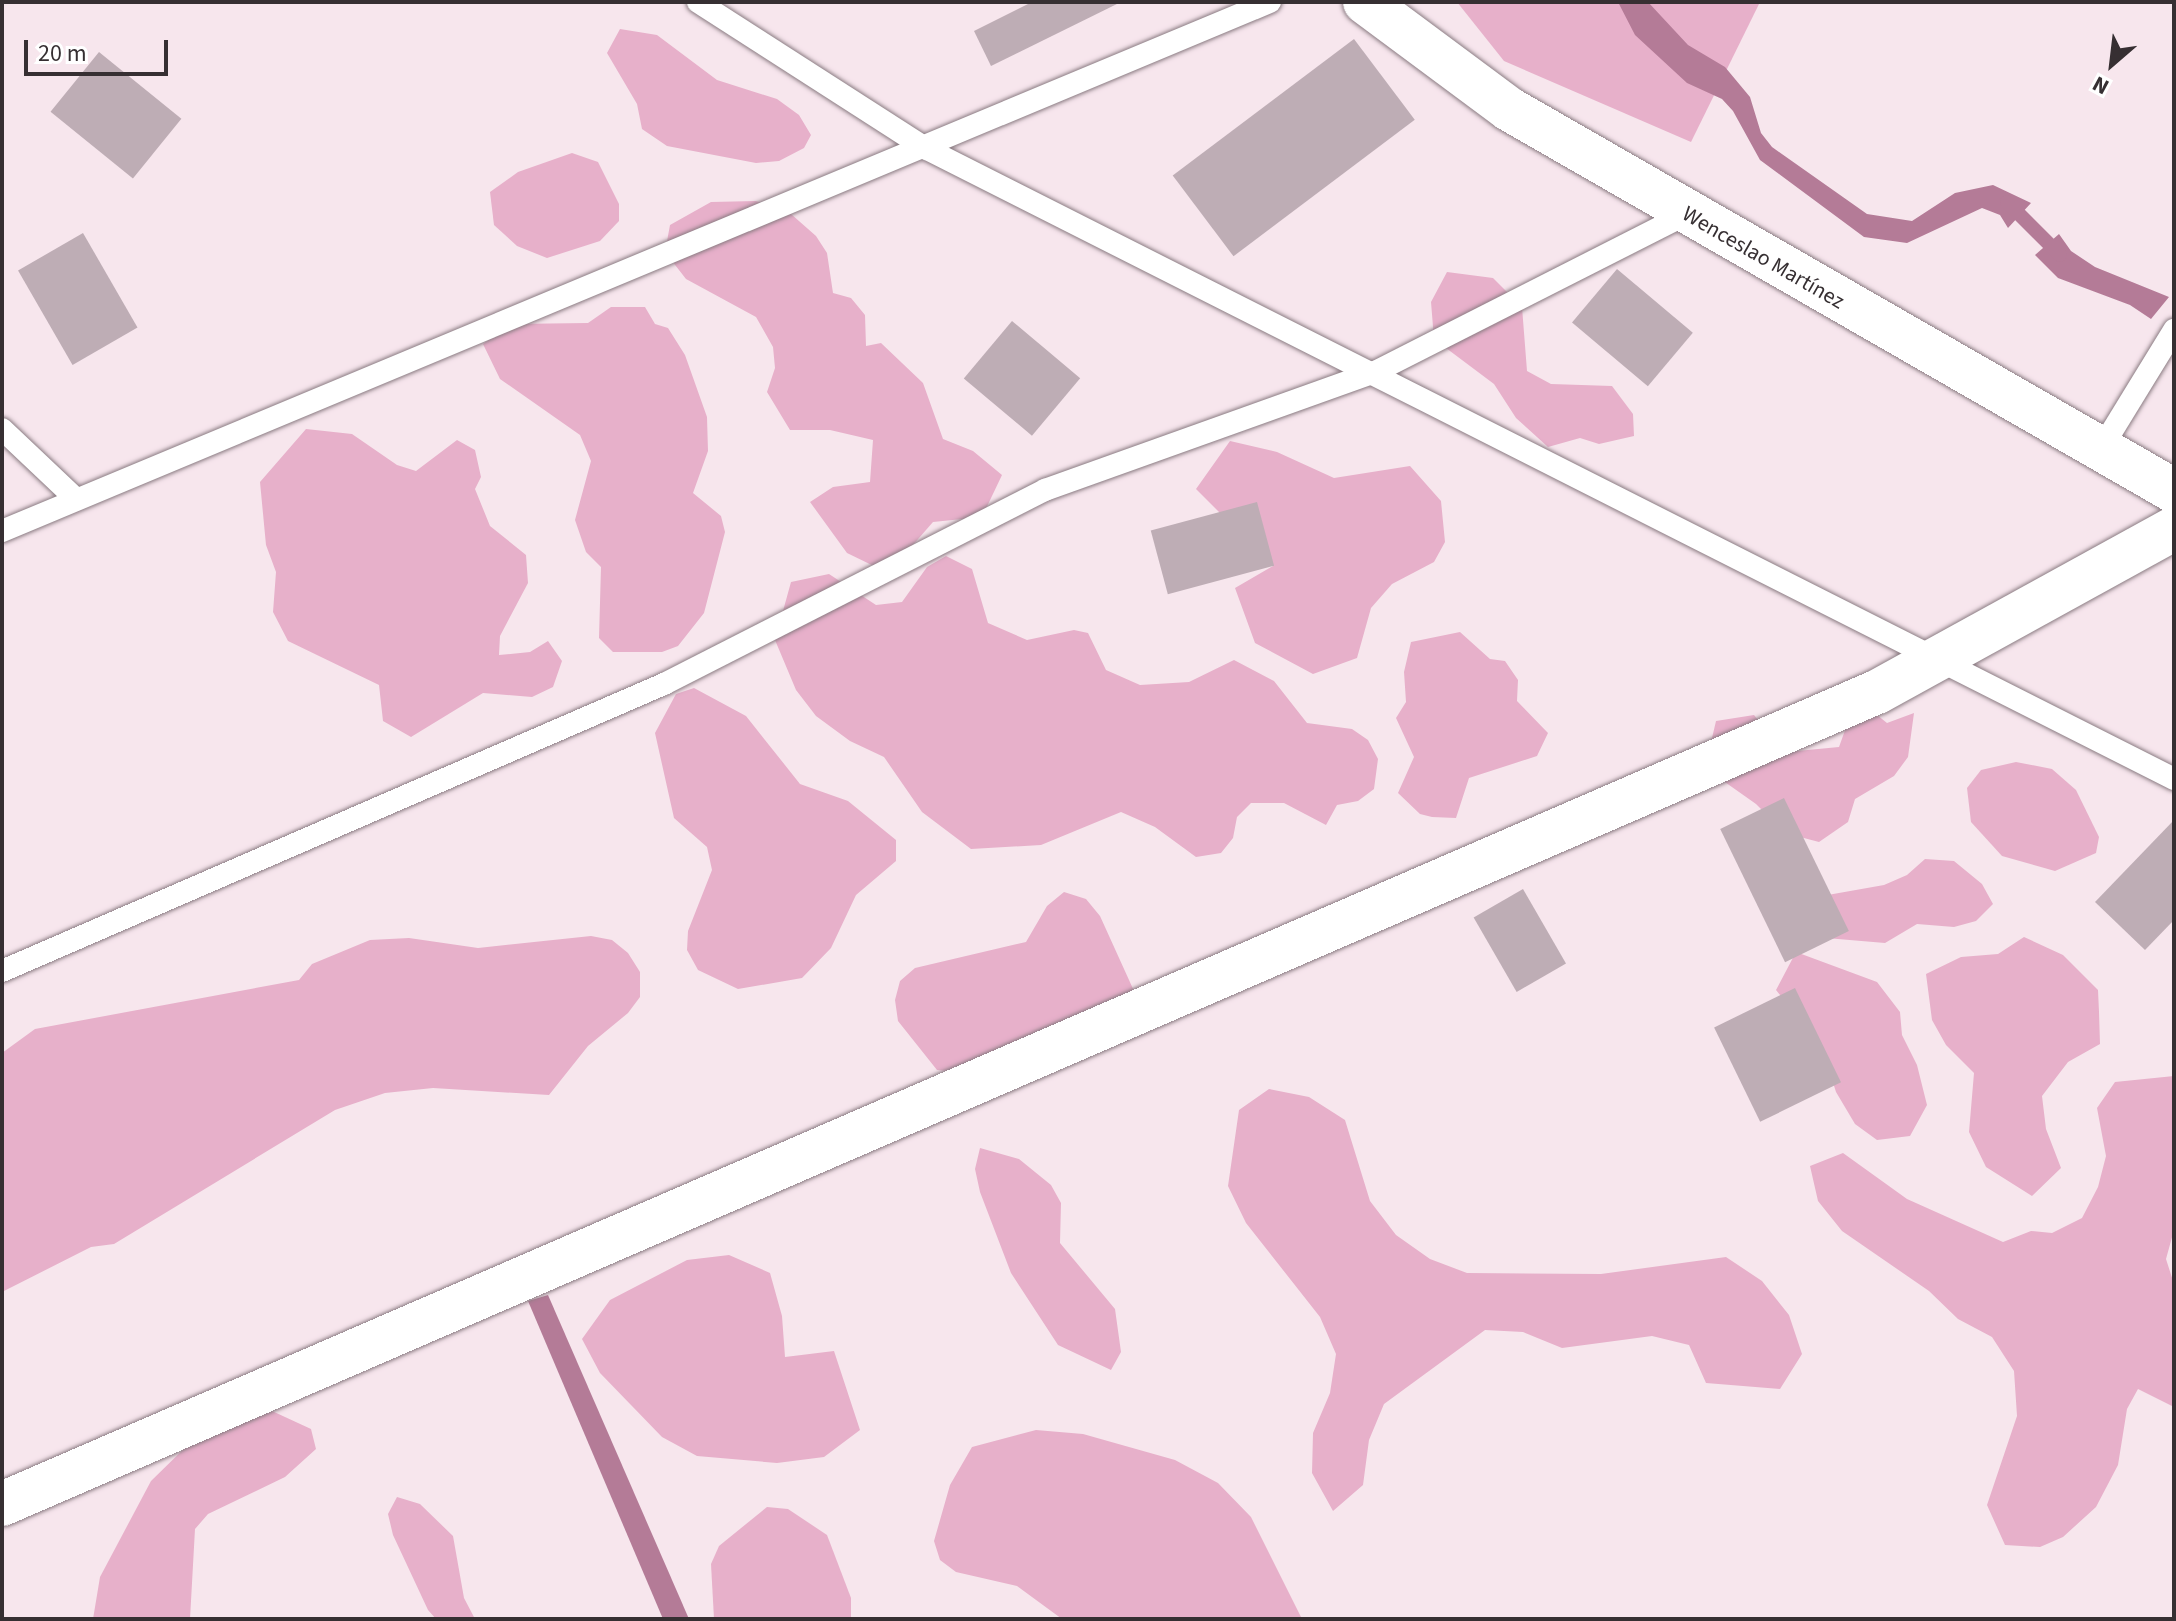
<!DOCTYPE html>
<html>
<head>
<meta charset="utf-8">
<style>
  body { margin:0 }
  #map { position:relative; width:2176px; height:1621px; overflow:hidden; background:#f7e6ed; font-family:"Source Sans 3",sans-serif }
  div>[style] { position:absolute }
  .green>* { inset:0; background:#e7b0ca }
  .water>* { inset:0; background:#b47b97 }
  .stream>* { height:14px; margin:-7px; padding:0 7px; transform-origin:7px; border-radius:7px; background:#b47b97 }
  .building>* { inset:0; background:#beadb5; transform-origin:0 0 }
  .roads { filter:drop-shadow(0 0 2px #8a7b82) drop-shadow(0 0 2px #8a7b82) }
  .service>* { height:22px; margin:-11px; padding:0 11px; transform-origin:11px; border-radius:11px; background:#fff }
  .minor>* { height:44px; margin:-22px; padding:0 22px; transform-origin:22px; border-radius:22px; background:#fff }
  .secondary>* { height:44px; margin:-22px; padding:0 22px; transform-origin:22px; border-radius:22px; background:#fff }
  span { translate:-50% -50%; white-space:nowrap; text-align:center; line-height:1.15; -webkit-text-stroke:6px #fff; paint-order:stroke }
  .street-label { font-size:22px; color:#362f32 }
  .frame { position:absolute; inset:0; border:4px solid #362f32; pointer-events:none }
  .north { position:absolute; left:2072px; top:24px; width:80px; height:80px; -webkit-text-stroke:6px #fff; paint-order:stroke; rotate:208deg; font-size:22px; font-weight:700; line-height:32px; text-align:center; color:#362f32 }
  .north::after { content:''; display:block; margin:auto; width:28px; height:36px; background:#362f32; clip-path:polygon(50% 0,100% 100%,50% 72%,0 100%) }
  .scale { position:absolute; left:24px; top:40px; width:144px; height:36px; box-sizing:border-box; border:4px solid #362f32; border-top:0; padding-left:10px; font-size:24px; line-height:28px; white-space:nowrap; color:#362f32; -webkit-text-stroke:6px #fff; paint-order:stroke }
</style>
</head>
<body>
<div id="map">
  <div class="green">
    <i style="clip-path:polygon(1457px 2px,1760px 2px,1691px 142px,1504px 61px)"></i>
    <i style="clip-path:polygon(620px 29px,657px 35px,717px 80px,777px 99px,799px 115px,811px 135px,804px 148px,779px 161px,756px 163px,667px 146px,642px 129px,637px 104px,607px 53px)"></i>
    <i style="clip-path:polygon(572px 153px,598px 162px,619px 204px,619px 221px,600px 241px,547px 258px,517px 246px,494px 225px,490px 192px,518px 172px)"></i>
    <i style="clip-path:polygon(756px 201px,791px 214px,816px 236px,827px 253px,833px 293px,851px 298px,865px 315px,866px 346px,881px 343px,923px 383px,943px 439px,973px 451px,1002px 475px,982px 517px,933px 522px,912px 546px,880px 569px,847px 553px,810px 502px,833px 487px,870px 482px,873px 440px,830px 430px,790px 430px,767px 392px,775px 368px,773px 347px,756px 317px,686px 279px,665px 252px,670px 225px,711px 202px)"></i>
    <i style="clip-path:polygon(1447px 272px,1493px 278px,1522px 307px,1527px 371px,1551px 384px,1612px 386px,1633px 414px,1634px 436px,1599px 444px,1580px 438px,1548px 447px,1516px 418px,1494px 384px,1434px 339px,1431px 302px)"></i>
    <i style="clip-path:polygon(611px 307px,645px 307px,655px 324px,668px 328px,685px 355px,707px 417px,708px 451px,693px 493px,721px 516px,725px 532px,704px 613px,678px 646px,662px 652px,613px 652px,599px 638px,601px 567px,586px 552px,575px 520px,591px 461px,580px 435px,500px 379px,483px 344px,511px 324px,588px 323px)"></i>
    <i style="clip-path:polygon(306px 429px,352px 434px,397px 465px,416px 471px,457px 440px,475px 450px,481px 477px,475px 489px,490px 526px,526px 555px,528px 583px,500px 636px,499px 655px,530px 652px,548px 641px,562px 661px,553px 687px,532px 697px,483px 693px,411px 737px,383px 721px,379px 685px,288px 641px,273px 612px,276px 572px,266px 545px,260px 482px)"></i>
    <i style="clip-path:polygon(1230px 441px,1277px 452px,1334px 478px,1410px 466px,1441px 501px,1445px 542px,1434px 562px,1392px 584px,1371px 608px,1357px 658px,1313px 674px,1255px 643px,1235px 588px,1273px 566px,1196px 489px)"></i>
    <i style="clip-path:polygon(946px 556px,972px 569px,988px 623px,1027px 640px,1074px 630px,1088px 633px,1106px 670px,1140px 685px,1189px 682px,1234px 660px,1274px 681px,1307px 723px,1352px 729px,1368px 740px,1378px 759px,1374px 789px,1358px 801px,1337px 805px,1326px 825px,1284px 803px,1251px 803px,1237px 817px,1233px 838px,1221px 853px,1196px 857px,1155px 827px,1121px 812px,1041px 845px,971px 849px,922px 812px,884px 757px,850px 741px,816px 716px,796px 690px,775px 640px,791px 582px,829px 574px,876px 605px,902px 602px,927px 567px)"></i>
    <i style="clip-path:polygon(1460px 632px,1490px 659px,1505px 661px,1518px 680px,1517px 701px,1548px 733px,1537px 756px,1469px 778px,1456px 818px,1432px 817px,1420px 814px,1398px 793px,1414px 757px,1396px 718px,1406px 702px,1404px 672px,1411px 642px)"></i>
    <i style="clip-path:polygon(694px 688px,746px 716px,800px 784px,848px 801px,896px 840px,896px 861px,856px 895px,831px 948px,802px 978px,738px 989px,698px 970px,687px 950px,688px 931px,712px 870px,707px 847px,674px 818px,655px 733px,676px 694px)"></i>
    <i style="clip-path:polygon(1862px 703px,1887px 723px,1914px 713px,1908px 757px,1894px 776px,1855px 799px,1848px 822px,1819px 842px,1785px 833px,1756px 804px,1705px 768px,1716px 721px,1754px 715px,1778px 745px,1797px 751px,1839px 747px,1848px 722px)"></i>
    <i style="clip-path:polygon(2016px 762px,2052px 769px,2076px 790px,2099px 837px,2096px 853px,2055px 871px,2002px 856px,1971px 822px,1967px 788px,1981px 770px)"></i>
    <i style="clip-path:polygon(1925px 859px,1954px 861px,1982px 884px,1993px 904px,1976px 921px,1954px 927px,1917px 924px,1885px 943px,1826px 938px,1822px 896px,1884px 885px,1907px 875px)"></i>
    <i style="clip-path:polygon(1064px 892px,1086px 899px,1100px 916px,1134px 991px,957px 1072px,937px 1070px,898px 1021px,895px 1000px,900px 981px,915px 968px,1026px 942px,1047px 906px)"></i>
    <i style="clip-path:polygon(591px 936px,612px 940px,628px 953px,640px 972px,640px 997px,628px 1013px,588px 1046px,549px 1095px,433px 1088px,385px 1093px,335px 1110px,114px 1244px,91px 1247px,2px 1292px,2px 1053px,35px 1029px,299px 980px,312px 964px,370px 940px,409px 938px,478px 948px)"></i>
    <i style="clip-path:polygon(2024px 937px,2063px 955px,2098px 990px,2099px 1012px,2100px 1044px,2068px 1062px,2042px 1096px,2046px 1129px,2061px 1168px,2032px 1196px,1986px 1167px,1969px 1132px,1974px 1073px,1946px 1045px,1932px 1020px,1926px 974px,1961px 957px,1998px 954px)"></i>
    <i style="clip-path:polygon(1796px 952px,1877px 982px,1900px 1012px,1902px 1035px,1917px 1065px,1927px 1105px,1910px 1136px,1877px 1140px,1855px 1124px,1836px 1092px,1821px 1045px,1776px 990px)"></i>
    <i style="clip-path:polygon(2174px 1076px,2174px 1230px,2166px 1259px,2174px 1284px,2174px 1407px,2138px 1389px,2127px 1409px,2118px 1465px,2096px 1507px,2063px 1537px,2040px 1547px,2005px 1545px,1987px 1505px,2017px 1416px,2014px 1371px,1992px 1337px,1958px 1319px,1929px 1291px,1842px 1231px,1818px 1201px,1810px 1166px,1843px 1153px,1907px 1199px,2003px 1242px,2031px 1231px,2052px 1233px,2082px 1218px,2098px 1187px,2106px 1156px,2097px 1108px,2115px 1082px)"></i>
    <i style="clip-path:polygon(1269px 1089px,1309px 1097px,1345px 1120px,1370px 1201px,1396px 1235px,1430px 1259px,1467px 1273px,1601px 1274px,1726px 1257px,1762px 1281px,1789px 1315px,1802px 1354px,1780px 1389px,1706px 1383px,1689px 1345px,1652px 1336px,1562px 1348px,1523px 1332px,1485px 1330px,1384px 1404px,1369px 1440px,1363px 1485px,1333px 1511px,1312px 1473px,1313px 1433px,1330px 1393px,1336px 1354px,1320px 1317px,1246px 1223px,1228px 1186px,1239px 1110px)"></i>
    <i style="clip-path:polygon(980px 1148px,1019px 1159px,1051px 1185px,1061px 1203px,1060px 1243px,1115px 1309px,1121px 1352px,1111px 1370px,1058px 1345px,1011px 1273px,980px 1192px,975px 1169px)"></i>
    <i style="clip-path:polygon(729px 1255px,770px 1273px,782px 1316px,785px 1357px,834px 1351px,860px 1430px,824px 1457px,777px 1463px,697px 1456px,662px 1437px,600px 1373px,582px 1339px,610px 1300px,687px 1260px)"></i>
    <i style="clip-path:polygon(272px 1411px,311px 1429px,316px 1449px,285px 1477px,208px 1514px,195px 1529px,190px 1619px,93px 1619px,100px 1577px,151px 1481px,196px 1437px)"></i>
    <i style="clip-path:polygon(1036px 1430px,1083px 1434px,1175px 1460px,1218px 1483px,1251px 1517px,1302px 1619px,1062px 1619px,1017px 1586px,956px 1572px,940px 1560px,934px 1541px,950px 1485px,972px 1447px)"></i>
    <i style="clip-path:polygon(397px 1497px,420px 1504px,453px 1536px,464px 1598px,475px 1619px,436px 1619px,428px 1610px,393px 1535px,388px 1514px)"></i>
    <i style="clip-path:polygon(767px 1507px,788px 1509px,827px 1535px,851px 1598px,851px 1619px,714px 1619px,711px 1564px,719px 1546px)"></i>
  </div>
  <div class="water">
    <i style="clip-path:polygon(1618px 2px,1648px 2px,1688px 45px,1725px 67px,1750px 97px,1761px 133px,1772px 147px,1867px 214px,1912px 221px,1955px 193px,1993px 185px,2031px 203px,2008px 228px,2000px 215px,1982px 208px,1907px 243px,1864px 237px,1760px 160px,1733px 111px,1722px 99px,1687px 83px,1635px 35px)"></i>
    <i style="clip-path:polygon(2059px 234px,2071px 251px,2095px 267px,2169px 297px,2151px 319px,2130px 305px,2058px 278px,2035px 255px)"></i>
    <i style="clip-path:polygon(548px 1295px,689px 1619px,663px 1619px,528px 1301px)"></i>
  </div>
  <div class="stream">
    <i style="left:2007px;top:202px;width:75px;rotate:45deg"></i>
  </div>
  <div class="building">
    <i style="clip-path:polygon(1032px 2px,1121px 2px,991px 66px,974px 31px)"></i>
    <i style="left:1354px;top:39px;width:101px;height:227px;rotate:53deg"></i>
    <i style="left:99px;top:52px;width:106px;height:77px;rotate:39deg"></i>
    <i style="left:83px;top:233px;width:109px;height:75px;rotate:60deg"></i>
    <i style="left:1617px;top:269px;width:99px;height:70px;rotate:40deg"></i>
    <i style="left:1012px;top:321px;width:89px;height:75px;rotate:40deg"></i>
    <i style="left:1257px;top:502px;width:66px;height:110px;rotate:75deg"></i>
    <i style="left:1784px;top:798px;width:148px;height:71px;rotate:64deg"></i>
    <i style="clip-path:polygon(2174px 820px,2174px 920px,2145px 950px,2095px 902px)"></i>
    <i style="left:1523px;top:889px;width:86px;height:57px;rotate:60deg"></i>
    <i style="left:1795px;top:988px;width:105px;height:90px;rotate:64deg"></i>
  </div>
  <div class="roads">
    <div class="service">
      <i style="left:698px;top:2px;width:272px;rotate:32.7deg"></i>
      <i style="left:927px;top:149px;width:1397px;rotate:26.8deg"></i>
      <i style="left:2px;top:429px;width:100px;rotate:43.4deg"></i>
      <i style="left:2101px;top:449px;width:140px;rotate:-58.5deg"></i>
      <i style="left:2px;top:531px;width:1374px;rotate:-22.65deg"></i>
      <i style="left:2px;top:971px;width:722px;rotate:-23.44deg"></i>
      <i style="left:664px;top:684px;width:428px;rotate:-27deg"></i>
      <i style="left:1045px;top:490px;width:350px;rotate:-19.7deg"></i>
      <i style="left:1375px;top:372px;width:350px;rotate:-26.9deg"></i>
    </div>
    <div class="minor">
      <i style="left:2px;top:1504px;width:2043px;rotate:-23.42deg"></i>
      <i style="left:1877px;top:692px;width:339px;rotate:-28.8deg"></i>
    </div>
    <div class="secondary">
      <i style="left:1365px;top:2px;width:179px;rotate:36.6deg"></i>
      <i style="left:1509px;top:109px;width:767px;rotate:29.87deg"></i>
    </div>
  </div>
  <div class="street-label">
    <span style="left:1763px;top:258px;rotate:30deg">Wenceslao Martínez</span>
  </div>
  <div class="frame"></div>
  <div class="north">N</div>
  <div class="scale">20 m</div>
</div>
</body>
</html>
